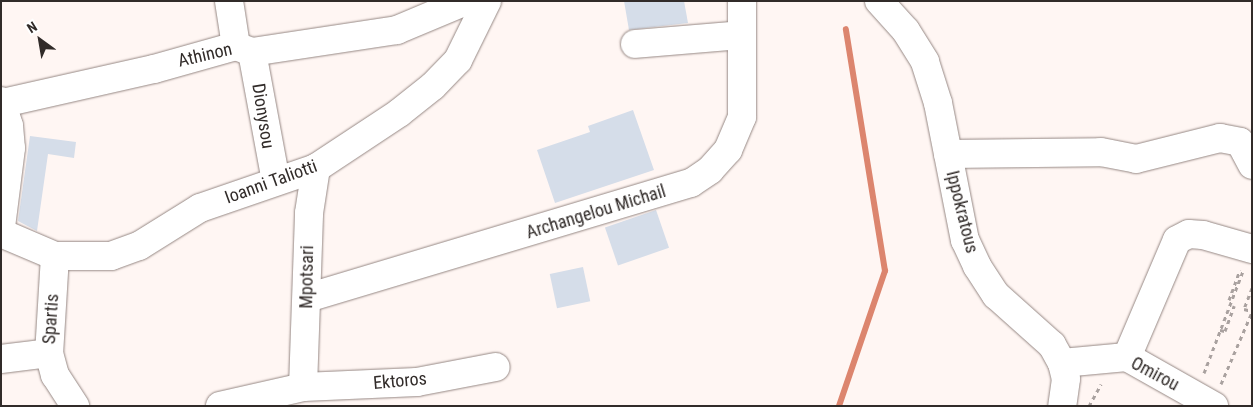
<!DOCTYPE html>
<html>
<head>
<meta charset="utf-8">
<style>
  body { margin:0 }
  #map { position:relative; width:1253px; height:407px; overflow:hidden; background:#fff6f3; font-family:"Roboto Condensed",sans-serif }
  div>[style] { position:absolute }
  .stream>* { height:6px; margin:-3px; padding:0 3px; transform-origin:3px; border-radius:3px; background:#dc856e }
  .building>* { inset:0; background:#d5dde9; transform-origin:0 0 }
  .path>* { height:3px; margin-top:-1.5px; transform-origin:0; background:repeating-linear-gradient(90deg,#a9a19f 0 4px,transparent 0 8px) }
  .roads { filter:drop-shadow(0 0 1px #968884) drop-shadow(0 0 1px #968884) }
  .minor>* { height:28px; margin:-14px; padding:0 14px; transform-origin:14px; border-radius:14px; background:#fff }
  span { translate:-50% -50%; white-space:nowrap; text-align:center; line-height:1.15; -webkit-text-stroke:4px #fff; paint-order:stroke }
  .street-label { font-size:18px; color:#312b29 }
  .frame { position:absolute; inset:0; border:2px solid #312b29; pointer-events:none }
  .north { position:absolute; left:15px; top:15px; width:50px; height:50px; -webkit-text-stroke:4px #fff; paint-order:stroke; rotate:328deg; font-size:14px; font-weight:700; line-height:20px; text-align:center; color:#312b29 }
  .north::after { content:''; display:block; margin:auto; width:18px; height:22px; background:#312b29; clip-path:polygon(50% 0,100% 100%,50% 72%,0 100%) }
</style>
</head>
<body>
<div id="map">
  <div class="stream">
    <i style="left:839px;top:406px;width:143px;rotate:-71.2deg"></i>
    <i style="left:885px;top:271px;width:245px;rotate:-99.2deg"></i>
  </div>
  <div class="building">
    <i style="clip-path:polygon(624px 1px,684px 1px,688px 23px,629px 30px)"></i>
    <i style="clip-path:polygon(633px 110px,654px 170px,555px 203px,537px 150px,590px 132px,588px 126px)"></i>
    <i style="clip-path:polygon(30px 136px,76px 142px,74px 158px,48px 154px,37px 231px,18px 221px)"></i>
    <i style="left:656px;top:210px;width:40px;height:54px;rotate:71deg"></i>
    <i style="left:583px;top:267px;width:35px;height:34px;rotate:78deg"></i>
  </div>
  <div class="path">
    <i style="left:1252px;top:288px;width:22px;rotate:111deg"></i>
    <i style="left:1244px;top:309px;width:8px;rotate:14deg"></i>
    <i style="left:1229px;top:300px;width:32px;rotate:-70deg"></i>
    <i style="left:1220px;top:330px;width:5px;rotate:11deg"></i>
    <i style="left:1225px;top:331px;width:27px;rotate:-70deg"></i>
    <i style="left:1204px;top:373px;width:109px;rotate:-69.1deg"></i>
    <i style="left:1221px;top:384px;width:78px;rotate:-66.7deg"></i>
    <i style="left:1089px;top:406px;width:25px;rotate:-61deg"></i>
  </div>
  <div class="roads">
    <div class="minor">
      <i style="left:229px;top:1px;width:46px;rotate:81.2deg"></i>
      <i style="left:879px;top:1px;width:40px;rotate:48deg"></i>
      <i style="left:906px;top:31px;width:36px;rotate:58deg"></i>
      <i style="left:925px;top:62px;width:43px;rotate:72.4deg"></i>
      <i style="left:938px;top:103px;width:140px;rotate:78.9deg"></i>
      <i style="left:965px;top:240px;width:29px;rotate:65deg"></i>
      <i style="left:977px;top:266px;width:35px;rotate:57deg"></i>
      <i style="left:996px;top:295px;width:75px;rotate:41.8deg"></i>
      <i style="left:1052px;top:345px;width:21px;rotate:61deg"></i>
      <i style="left:1062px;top:363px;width:16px;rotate:76deg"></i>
      <i style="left:1066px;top:379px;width:27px;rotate:98deg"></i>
      <i style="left:635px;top:44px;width:107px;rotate:-4.8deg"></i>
      <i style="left:252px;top:52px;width:131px;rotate:79.5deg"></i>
      <i style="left:1px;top:101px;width:26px;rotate:72deg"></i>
      <i style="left:9px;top:126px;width:22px;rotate:85deg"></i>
      <i style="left:11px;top:148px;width:80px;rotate:97.2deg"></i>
      <i style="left:3px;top:103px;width:155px;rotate:-12.7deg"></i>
      <i style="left:154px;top:69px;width:85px;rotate:-15.7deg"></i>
      <i style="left:236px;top:46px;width:17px;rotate:21deg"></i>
      <i style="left:252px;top:52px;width:147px;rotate:-8.6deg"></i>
      <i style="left:397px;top:30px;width:75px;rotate:-22.8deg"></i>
      <i style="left:948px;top:154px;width:153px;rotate:-0.7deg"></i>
      <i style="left:1101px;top:152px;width:36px;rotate:11deg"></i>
      <i style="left:1136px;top:159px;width:87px;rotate:-14deg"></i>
      <i style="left:1220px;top:138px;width:20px;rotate:11deg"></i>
      <i style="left:1240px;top:142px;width:26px;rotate:62deg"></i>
      <i style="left:1px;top:233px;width:59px;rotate:23.1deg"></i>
      <i style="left:55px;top:256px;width:56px"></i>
      <i style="left:111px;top:256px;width:30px;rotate:-20deg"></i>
      <i style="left:139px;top:246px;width:72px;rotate:-31.9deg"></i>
      <i style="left:200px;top:208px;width:123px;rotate:-19deg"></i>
      <i style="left:316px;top:168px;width:100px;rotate:-33.5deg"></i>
      <i style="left:399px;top:113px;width:43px;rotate:-38.5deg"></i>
      <i style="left:433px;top:86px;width:36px;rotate:-46deg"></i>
      <i style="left:458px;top:60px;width:66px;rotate:-63.8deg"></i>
      <i style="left:55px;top:256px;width:97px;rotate:93.5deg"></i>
      <i style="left:49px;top:353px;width:23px;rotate:75deg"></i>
      <i style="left:55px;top:375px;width:37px;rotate:57deg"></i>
      <i style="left:307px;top:298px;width:401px;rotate:-16.7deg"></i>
      <i style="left:691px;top:183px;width:23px;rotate:-34deg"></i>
      <i style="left:710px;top:170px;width:27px;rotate:-48deg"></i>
      <i style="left:728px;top:150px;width:36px;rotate:-67deg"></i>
      <i style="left:742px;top:117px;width:116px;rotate:-90deg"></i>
      <i style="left:1127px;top:357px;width:127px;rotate:-66.9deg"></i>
      <i style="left:1177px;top:240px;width:13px;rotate:-27deg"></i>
      <i style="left:1189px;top:234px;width:14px;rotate:4deg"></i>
      <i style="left:1203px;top:235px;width:51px;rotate:15.9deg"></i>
      <i style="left:1px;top:359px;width:48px;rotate:-7.1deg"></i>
      <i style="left:1062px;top:363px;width:65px;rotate:-5.3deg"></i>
      <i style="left:1127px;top:357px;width:100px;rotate:29.4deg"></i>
      <i style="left:303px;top:387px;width:174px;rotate:-88deg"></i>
      <i style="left:309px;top:213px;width:46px;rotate:-81.2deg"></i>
      <i style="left:220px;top:406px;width:85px;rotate:-12.9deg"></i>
      <i style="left:303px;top:387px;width:114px;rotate:-2.5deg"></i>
      <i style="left:417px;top:382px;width:80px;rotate:-10.8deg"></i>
    </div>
  </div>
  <div class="street-label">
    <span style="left:205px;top:55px;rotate:-13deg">Athinon</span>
    <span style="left:263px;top:116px;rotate:81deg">Dionysou</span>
    <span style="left:271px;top:182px;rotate:-20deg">Ioanni Taliotti</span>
    <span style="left:596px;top:212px;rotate:-17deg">Archangelou Michail</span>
    <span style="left:962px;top:212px;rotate:76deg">Ippokratous</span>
    <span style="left:307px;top:277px;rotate:-89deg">Mpotsari</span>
    <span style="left:51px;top:319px;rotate:-86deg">Spartis</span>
    <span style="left:1155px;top:374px;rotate:28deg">Omirou</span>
    <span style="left:400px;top:381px;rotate:-5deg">Ektoros</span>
  </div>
  <div class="frame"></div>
  <div class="north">N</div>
</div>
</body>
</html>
